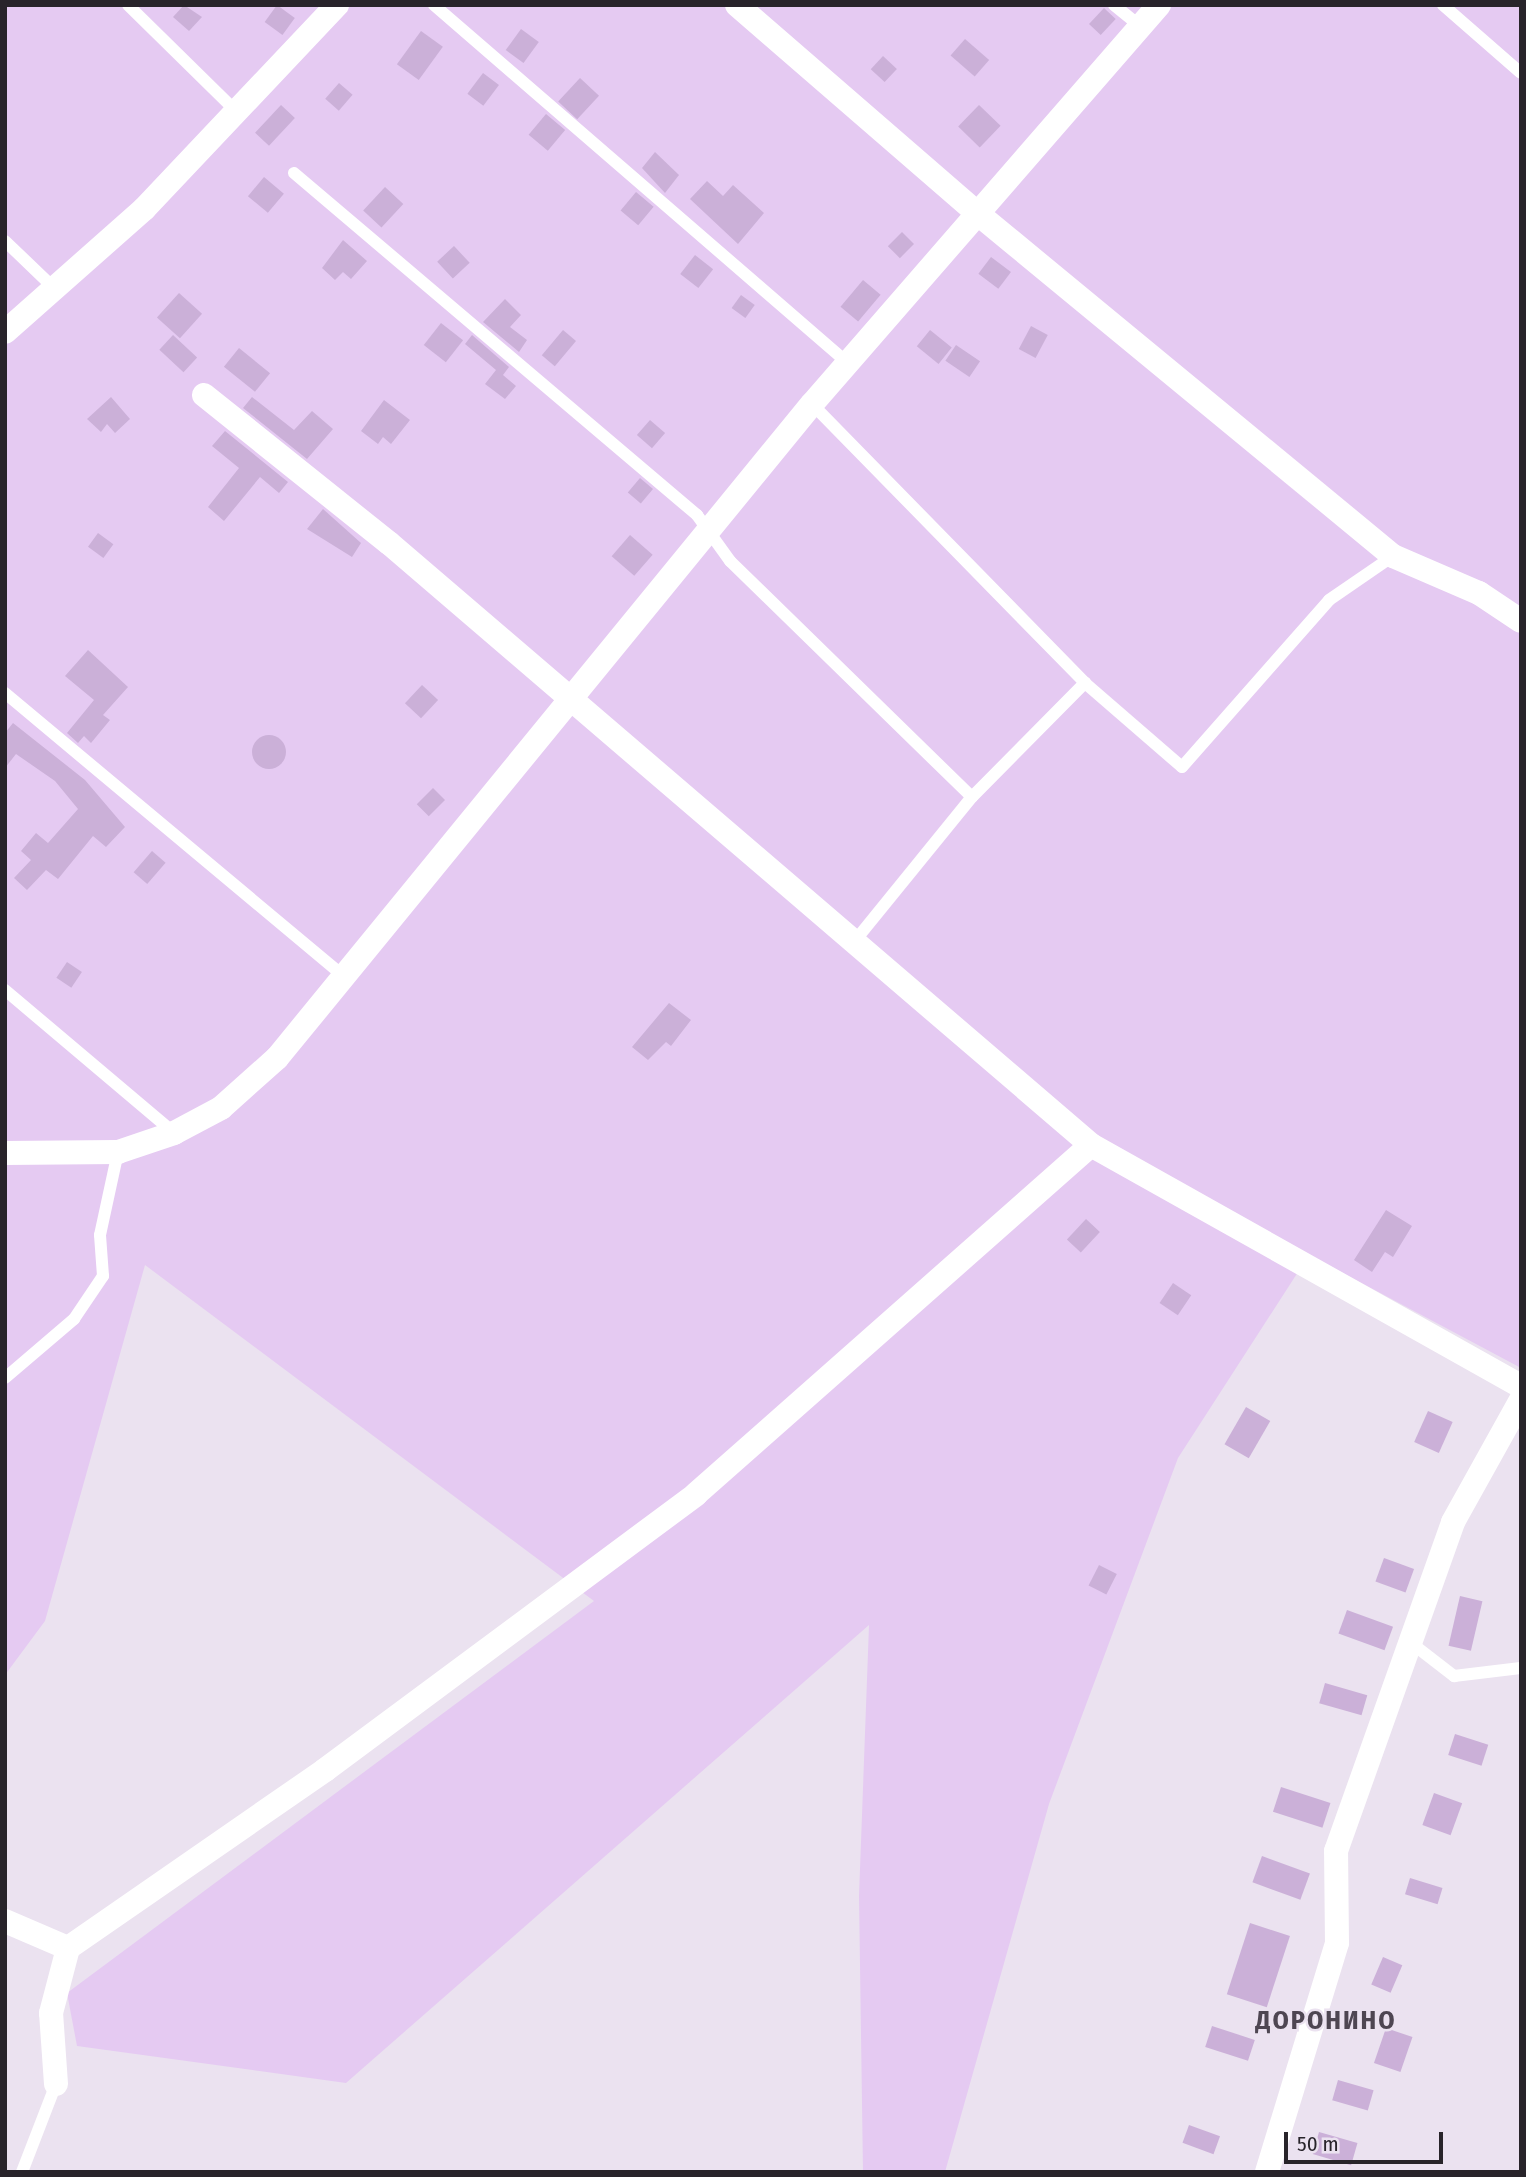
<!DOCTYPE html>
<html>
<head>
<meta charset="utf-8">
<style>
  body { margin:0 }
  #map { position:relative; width:1526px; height:2177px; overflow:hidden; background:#ebe2f0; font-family:"Fira Sans Condensed",sans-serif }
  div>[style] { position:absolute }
  .green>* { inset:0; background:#e5caf2 }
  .building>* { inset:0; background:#cbb0d8; transform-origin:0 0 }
  .round { border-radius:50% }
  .service>* { height:12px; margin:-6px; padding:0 6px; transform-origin:6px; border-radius:6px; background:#fff }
  .minor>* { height:24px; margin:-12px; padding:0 12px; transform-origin:12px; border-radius:12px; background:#fff }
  span { translate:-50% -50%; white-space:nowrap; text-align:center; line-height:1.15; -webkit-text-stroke:5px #ebe2f0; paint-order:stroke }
  .district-label { font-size:26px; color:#4e4652; font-weight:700; letter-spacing:2px }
  .frame { position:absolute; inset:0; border:7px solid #28242a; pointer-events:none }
  .scale { position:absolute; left:1284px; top:2132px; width:159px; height:32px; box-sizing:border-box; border:4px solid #28242a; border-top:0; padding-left:9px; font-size:21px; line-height:24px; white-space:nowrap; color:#28242a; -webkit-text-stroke:5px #ebe2f0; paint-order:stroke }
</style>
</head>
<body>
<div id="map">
  <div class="green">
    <i style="clip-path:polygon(5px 5px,1521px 5px,1521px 1368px,1309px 1255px,1178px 1458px,1049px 1804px,945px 2172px,863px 2172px,859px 1896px,869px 1625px,346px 2083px,77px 2046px,67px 1993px,594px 1601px,145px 1265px,45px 1621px,5px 1675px)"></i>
  </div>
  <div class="building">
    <i style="clip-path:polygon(184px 5px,202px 17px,189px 31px,173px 17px)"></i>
    <i style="left:277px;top:5px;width:22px;height:21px;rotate:36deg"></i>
    <i style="left:1104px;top:8px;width:16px;height:22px;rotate:43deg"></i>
    <i style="left:521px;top:29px;width:22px;height:26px;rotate:36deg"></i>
    <i style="left:421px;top:31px;width:27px;height:41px;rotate:36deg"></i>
    <i style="left:965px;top:39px;width:32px;height:22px;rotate:41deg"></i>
    <i style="left:883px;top:56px;width:19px;height:18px;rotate:43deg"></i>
    <i style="left:483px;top:73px;width:20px;height:26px;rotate:37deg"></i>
    <i style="left:580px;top:78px;width:26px;height:32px;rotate:43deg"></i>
    <i style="left:339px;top:83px;width:18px;height:21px;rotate:41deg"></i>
    <i style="left:281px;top:105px;width:19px;height:38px;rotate:43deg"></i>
    <i style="left:979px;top:105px;width:30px;height:30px;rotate:44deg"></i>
    <i style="left:546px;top:114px;width:25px;height:27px;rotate:40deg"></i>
    <i style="clip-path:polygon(655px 152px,679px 175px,665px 193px,642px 168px)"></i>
    <i style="left:264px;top:177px;width:26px;height:25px;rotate:40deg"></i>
    <i style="clip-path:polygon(707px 181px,723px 196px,733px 185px,764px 213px,738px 244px,690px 199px)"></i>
    <i style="left:385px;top:187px;width:25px;height:32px;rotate:43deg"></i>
    <i style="left:636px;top:192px;width:23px;height:24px;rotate:40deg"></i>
    <i style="left:902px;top:232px;width:17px;height:20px;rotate:45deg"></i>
    <i style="clip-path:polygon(343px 240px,367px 261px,351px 279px,343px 272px,335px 280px,322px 268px)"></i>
    <i style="left:454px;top:246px;width:23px;height:23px;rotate:47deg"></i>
    <i style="left:695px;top:255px;width:23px;height:24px;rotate:38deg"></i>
    <i style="left:991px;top:257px;width:25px;height:21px;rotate:37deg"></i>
    <i style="left:863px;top:280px;width:23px;height:35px;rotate:40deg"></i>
    <i style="left:179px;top:293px;width:31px;height:33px;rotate:42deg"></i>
    <i style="left:741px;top:295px;width:17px;height:16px;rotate:36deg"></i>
    <i style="clip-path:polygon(505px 299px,521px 315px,510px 327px,527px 340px,519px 352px,483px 322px)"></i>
    <i style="left:441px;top:323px;width:28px;height:28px;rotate:38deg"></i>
    <i style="left:1031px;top:326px;width:19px;height:26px;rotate:28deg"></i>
    <i style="left:563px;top:330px;width:17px;height:33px;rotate:40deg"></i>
    <i style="left:930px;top:330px;width:28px;height:21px;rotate:39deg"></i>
    <i style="left:173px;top:335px;width:33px;height:20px;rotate:43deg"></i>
    <i style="clip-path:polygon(472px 335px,509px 367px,503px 375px,516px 386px,505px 399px,485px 384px,496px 370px,465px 344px)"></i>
    <i style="left:956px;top:345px;width:29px;height:19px;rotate:34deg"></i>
    <i style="left:239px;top:348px;width:40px;height:24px;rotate:39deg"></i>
    <i style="clip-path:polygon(111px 397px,130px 419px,115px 433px,107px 424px,101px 432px,87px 419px)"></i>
    <i style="clip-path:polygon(252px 397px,294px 430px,312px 411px,333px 429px,307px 459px,243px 408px)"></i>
    <i style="clip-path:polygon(384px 400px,410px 420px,391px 444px,383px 437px,378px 444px,361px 431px)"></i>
    <i style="left:650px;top:420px;width:20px;height:20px;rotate:41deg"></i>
    <i style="clip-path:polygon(225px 431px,288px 482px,279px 493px,260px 477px,224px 521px,208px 507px,239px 468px,212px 446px)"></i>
    <i style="left:640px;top:478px;width:17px;height:19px;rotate:40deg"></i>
    <i style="clip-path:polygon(323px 509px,361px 543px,352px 557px,307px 529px)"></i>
    <i style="left:98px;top:533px;width:19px;height:17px;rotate:36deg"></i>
    <i style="left:630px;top:535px;width:30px;height:28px;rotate:41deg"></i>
    <i style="clip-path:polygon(88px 650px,128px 687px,103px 715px,110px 720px,91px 743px,84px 736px,78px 743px,67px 733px,94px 700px,65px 676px)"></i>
    <i style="left:422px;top:685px;width:22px;height:25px;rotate:43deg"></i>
    <i style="clip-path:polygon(13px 723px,85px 780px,125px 827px,106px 847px,93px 836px,58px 879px,46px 870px,27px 890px,14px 878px,31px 860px,21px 851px,36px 833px,48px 843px,78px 809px,55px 781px,16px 754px,5px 768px,5px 733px)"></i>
    <i class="round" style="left:252px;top:735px;width:34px;height:34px"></i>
    <i style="left:433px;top:788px;width:17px;height:23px;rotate:45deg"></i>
    <i style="left:152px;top:851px;width:18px;height:28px;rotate:41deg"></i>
    <i style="left:67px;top:962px;width:18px;height:19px;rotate:34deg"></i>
    <i style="clip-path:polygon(669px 1003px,691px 1020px,671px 1046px,666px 1042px,648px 1060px,632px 1047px)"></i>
    <i style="clip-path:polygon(1386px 1210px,1412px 1226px,1393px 1257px,1385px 1252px,1372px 1272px,1354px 1260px)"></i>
    <i style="left:1086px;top:1219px;width:19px;height:28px;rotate:43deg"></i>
    <i style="left:1173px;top:1283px;width:22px;height:24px;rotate:34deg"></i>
    <i style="left:1246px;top:1407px;width:28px;height:43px;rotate:30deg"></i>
    <i style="left:1428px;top:1411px;width:27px;height:34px;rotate:24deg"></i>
    <i style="left:1384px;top:1558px;width:32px;height:25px;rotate:20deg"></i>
    <i style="left:1099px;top:1565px;width:20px;height:23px;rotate:27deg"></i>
    <i style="left:1460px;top:1596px;width:23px;height:51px;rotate:13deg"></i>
    <i style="left:1347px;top:1610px;width:49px;height:25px;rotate:20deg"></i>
    <i style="left:1325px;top:1683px;width:44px;height:21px;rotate:16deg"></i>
    <i style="left:1455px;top:1734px;width:35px;height:22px;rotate:18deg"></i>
    <i style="left:1281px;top:1787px;width:52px;height:26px;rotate:18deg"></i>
    <i style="left:1434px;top:1793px;width:30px;height:34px;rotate:20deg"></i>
    <i style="left:1262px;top:1856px;width:51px;height:28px;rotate:20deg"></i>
    <i style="left:1410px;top:1878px;width:34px;height:17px;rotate:17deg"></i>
    <i style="left:1250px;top:1923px;width:42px;height:75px;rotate:18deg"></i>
    <i style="left:1383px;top:1957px;width:21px;height:30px;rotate:23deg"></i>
    <i style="left:1212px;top:2026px;width:45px;height:22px;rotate:18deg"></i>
    <i style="left:1386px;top:2028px;width:28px;height:37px;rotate:19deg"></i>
    <i style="left:1338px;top:2080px;width:37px;height:21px;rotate:16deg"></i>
    <i style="left:1189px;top:2125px;width:33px;height:19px;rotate:20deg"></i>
    <i style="left:1319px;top:2132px;width:40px;height:23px;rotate:16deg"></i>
  </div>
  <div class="service">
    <i style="left:128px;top:5px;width:153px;rotate:44.5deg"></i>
    <i style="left:434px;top:5px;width:549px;rotate:40.86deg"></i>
    <i style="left:1114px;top:5px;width:35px;rotate:39deg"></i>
    <i style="left:1443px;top:5px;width:103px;rotate:41.1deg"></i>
    <i style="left:294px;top:173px;width:529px;rotate:40.32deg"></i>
    <i style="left:697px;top:515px;width:57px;rotate:54.3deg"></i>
    <i style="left:730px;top:561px;width:338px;rotate:44.3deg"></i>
    <i style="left:972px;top:797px;width:161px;rotate:-45.3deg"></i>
    <i style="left:5px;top:241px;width:68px;rotate:43.8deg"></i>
    <i style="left:812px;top:404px;width:390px;rotate:45.6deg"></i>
    <i style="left:1085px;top:683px;width:128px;rotate:40.9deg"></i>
    <i style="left:1182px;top:767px;width:222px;rotate:-48.6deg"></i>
    <i style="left:1329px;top:600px;width:78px;rotate:-34.5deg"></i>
    <i style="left:5px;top:693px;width:441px;rotate:39.9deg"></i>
    <i style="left:854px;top:942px;width:187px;rotate:-50.9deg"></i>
    <i style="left:5px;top:990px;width:221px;rotate:40.2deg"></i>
    <i style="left:5px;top:1378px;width:91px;rotate:-40.5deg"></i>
    <i style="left:74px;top:1319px;width:52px;rotate:-56deg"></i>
    <i style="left:103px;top:1276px;width:41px;rotate:-94.2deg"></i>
    <i style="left:100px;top:1235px;width:85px;rotate:-77.8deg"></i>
    <i style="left:1410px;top:1642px;width:56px;rotate:37.7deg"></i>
    <i style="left:1454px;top:1676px;width:67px;rotate:-6.8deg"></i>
    <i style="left:22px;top:2172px;width:94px;rotate:-68.9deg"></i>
  </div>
  <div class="minor">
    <i style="left:737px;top:5px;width:318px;rotate:40.9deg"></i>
    <i style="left:977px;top:213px;width:539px;rotate:39.51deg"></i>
    <i style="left:1393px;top:556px;width:94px;rotate:23.3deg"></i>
    <i style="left:1479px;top:593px;width:50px;rotate:33.7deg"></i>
    <i style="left:5px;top:332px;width:186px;rotate:-41.5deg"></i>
    <i style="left:144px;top:209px;width:281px;rotate:-46.6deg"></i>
    <i style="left:204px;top:395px;width:237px;rotate:38.7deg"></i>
    <i style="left:389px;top:543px;width:925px;rotate:40.61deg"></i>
    <i style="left:1091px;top:1145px;width:493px;rotate:29.3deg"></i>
    <i style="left:5px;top:1153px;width:113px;rotate:-0.5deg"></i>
    <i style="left:118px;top:1152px;width:59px;rotate:-18.7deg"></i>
    <i style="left:174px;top:1133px;width:53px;rotate:-28deg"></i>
    <i style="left:221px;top:1108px;width:75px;rotate:-41.8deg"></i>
    <i style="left:277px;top:1058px;width:845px;rotate:-50.72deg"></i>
    <i style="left:812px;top:404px;width:529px;rotate:-48.99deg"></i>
    <i style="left:5px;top:1921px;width:69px;rotate:23.2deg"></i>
    <i style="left:56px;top:2084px;width:71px;rotate:-94deg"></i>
    <i style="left:51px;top:2013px;width:67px;rotate:-75.3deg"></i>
    <i style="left:68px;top:1948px;width:313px;rotate:-34.7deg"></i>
    <i style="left:325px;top:1770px;width:462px;rotate:-36.6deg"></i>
    <i style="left:696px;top:1494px;width:527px;rotate:-41.46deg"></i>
    <i style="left:1267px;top:2172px;width:239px;rotate:-73deg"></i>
    <i style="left:1337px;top:1943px;width:92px;rotate:-90.6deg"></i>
    <i style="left:1336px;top:1851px;width:349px;rotate:-70.4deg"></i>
    <i style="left:1453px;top:1522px;width:140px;rotate:-60.9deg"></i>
  </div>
  <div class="district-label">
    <span style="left:1326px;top:2021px">ДОРОНИНО</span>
  </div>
  <div class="frame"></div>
  <div class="scale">50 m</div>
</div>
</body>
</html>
